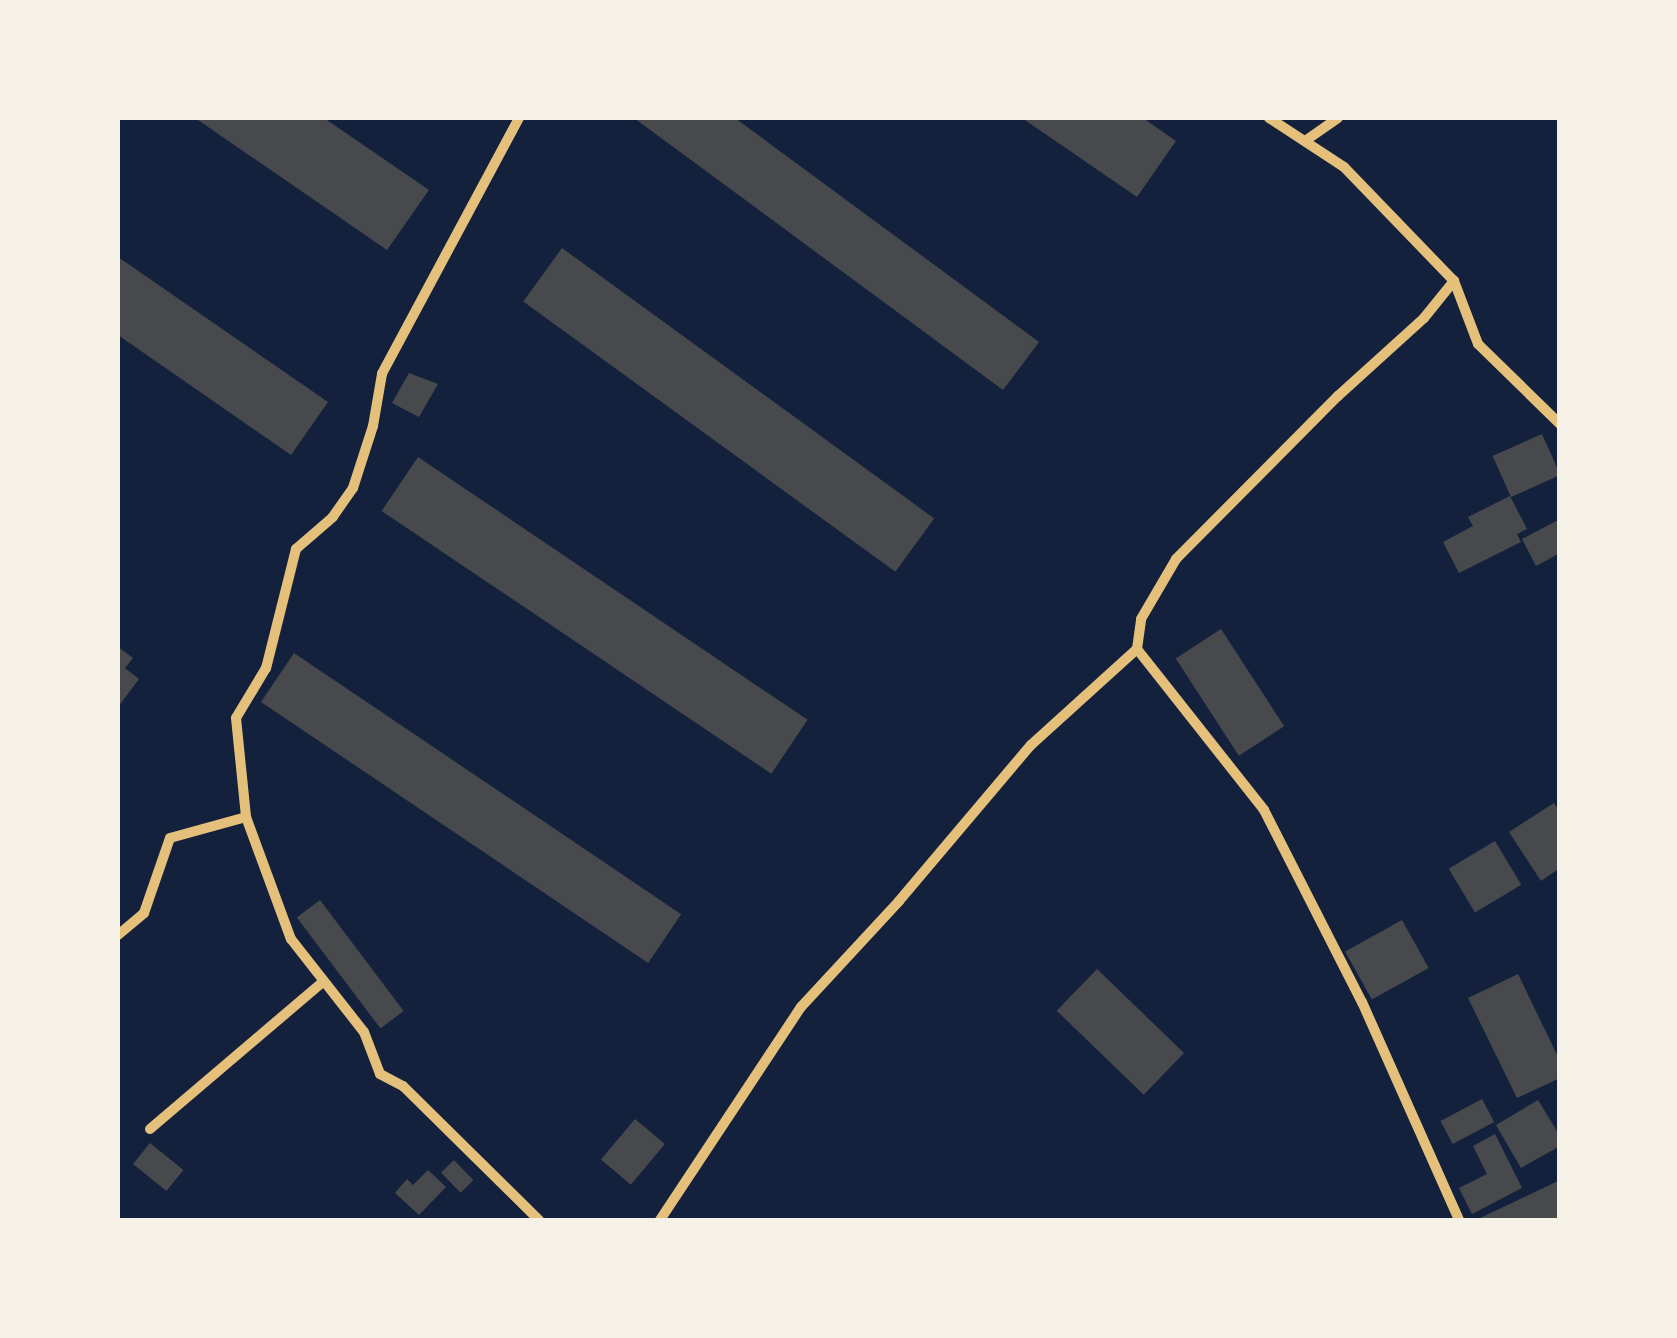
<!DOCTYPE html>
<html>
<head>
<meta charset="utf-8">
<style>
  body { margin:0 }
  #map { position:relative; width:1677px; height:1338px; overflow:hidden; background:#14213d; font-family:"Work Sans",sans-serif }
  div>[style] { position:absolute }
  .building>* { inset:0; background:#48494c; transform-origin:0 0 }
  .minor>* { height:10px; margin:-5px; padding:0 5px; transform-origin:5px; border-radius:5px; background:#e5c07b }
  span { translate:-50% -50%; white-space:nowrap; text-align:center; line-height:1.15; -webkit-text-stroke:10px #f6f1e7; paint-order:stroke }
  .frame { position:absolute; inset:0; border:120px solid #f6f1e7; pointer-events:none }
</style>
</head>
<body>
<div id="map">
  <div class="building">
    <i style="clip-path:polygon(195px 118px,324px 118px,429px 190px,387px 250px)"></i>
    <i style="clip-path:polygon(634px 118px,735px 118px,1039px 342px,1003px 390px)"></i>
    <i style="clip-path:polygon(1022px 118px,1143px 118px,1176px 141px,1137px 197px)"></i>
    <i style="left:562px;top:248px;width:460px;height:66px;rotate:36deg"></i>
    <i style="clip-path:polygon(118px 257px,328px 402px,291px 455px,118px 335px)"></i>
    <i style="clip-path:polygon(409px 373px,438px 384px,419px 417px,392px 403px)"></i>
    <i style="left:1542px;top:434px;width:45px;height:54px;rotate:66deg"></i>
    <i style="left:418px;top:457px;width:470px;height:65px;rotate:34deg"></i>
    <i style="clip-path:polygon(1510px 496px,1527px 529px,1517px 534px,1521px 542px,1459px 573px,1443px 542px,1473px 526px,1468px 517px)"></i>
    <i style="clip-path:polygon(1560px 519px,1560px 553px,1536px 566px,1522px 539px)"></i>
    <i style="left:1221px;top:629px;width:116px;height:54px;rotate:57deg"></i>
    <i style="clip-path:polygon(118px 647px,133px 658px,125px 668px,139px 679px,118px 707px)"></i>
    <i style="left:294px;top:653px;width:467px;height:59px;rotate:34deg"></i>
    <i style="clip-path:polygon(1554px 803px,1560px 812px,1560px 874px,1557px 870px,1541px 881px,1509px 832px)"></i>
    <i style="left:1495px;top:841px;width:51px;height:54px;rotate:59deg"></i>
    <i style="left:320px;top:900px;width:139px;height:29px;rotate:53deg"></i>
    <i style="left:1402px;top:920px;width:55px;height:65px;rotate:61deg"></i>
    <i style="left:1097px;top:969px;width:121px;height:58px;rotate:44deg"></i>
    <i style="clip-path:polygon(1518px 974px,1560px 1061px,1560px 1078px,1517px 1098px,1468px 998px)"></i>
    <i style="left:1482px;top:1099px;width:26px;height:47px;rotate:62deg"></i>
    <i style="clip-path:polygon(1538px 1100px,1560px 1136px,1560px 1146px,1521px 1168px,1496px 1125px)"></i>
    <i style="left:635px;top:1119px;width:39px;height:53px;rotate:40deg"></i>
    <i style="clip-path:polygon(1495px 1134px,1522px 1188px,1472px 1214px,1459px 1188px,1487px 1174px,1473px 1146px)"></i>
    <i style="left:150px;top:1143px;width:43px;height:27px;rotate:39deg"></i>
    <i style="left:454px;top:1160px;width:28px;height:18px;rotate:46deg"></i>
    <i style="clip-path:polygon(428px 1170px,446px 1187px,419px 1215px,395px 1193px,407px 1179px,413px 1185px)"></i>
    <i style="clip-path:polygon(1560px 1180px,1560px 1220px,1476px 1220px)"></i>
  </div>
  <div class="minor">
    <i style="left:519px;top:118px;width:290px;rotate:118.2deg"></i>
    <i style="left:382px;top:374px;width:53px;rotate:99.8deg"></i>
    <i style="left:373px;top:426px;width:65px;rotate:107.9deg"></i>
    <i style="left:353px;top:488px;width:35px;rotate:125deg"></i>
    <i style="left:333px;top:517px;width:49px;rotate:139.1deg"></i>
    <i style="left:296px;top:549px;width:123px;rotate:104.1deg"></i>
    <i style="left:266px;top:668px;width:58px;rotate:121deg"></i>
    <i style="left:236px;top:718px;width:100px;rotate:84.2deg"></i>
    <i style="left:246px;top:817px;width:130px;rotate:69.8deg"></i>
    <i style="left:291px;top:939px;width:118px;rotate:51.9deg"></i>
    <i style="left:364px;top:1032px;width:45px;rotate:69.1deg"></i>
    <i style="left:380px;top:1074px;width:26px;rotate:28deg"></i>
    <i style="left:403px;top:1086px;width:191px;rotate:44.6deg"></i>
    <i style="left:1305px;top:141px;width:40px;rotate:-34.9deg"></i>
    <i style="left:1454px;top:281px;width:67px;rotate:69.1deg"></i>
    <i style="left:1478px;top:344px;width:115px;rotate:44.3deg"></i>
    <i style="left:1137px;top:649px;width:30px;rotate:-82deg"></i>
    <i style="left:1141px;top:619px;width:69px;rotate:-59.7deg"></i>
    <i style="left:1176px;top:559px;width:230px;rotate:-45.2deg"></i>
    <i style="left:1338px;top:396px;width:116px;rotate:-42.2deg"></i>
    <i style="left:1424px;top:318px;width:48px;rotate:-51deg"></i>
    <i style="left:1454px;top:281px;width:158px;rotate:-134deg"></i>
    <i style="left:1344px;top:167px;width:90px;rotate:-146.8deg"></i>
    <i style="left:118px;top:935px;width:34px;rotate:-40deg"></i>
    <i style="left:144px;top:913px;width:79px;rotate:-70.9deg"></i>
    <i style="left:170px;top:838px;width:79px;rotate:-15.4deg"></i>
    <i style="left:150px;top:1129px;width:228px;rotate:-40.4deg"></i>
    <i style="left:660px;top:1220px;width:255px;rotate:-56.5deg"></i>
    <i style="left:801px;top:1007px;width:144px;rotate:-47.2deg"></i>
    <i style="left:899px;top:901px;width:204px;rotate:-49.8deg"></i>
    <i style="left:1031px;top:745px;width:143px;rotate:-42.2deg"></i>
    <i style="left:1137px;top:649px;width:205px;rotate:51.7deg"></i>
    <i style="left:1264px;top:810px;width:216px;rotate:63deg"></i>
    <i style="left:1362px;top:1002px;width:239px;rotate:66deg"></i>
  </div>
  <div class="frame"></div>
</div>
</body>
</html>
